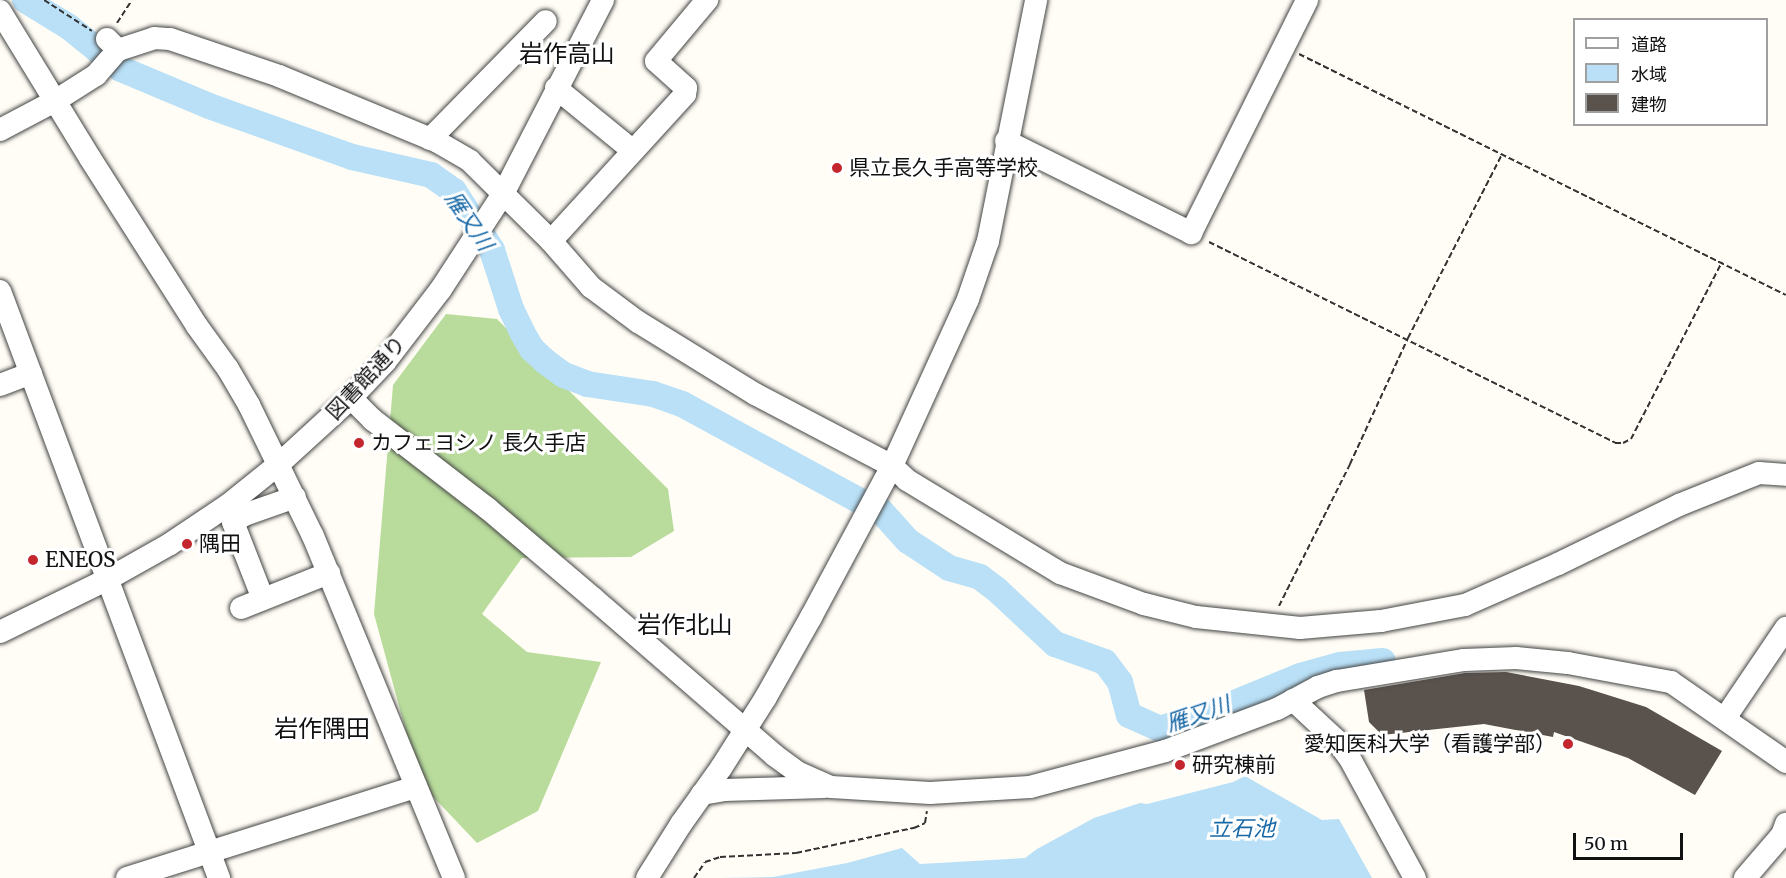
<!DOCTYPE html>
<html>
<head>
<meta charset="utf-8">
<style>
  body { margin:0 }
  #map { position:relative; width:1786px; height:878px; overflow:hidden; background:#fffdf5; font-family:Merriweather,"Noto Sans JP",serif }
  div>[style] { position:absolute }
  .forest>* { inset:0; background:#b9dc9c }
  .water>* { inset:0; background:#b9e0f7 }
  .river>* { height:26px; margin:-13px; padding:0 13px; transform-origin:13px; border-radius:13px; background:#b9e0f7 }
  .building>* { inset:0; background:#5a524d }
  .path>* { height:2px; margin-top:-1px; transform-origin:0; background:repeating-linear-gradient(90deg,#333 0 6px,transparent 0 9px) }
  .roads { filter:drop-shadow(0 0 2px #444) drop-shadow(0 0 2px #444) }
  .minor>* { height:22px; margin:-11px; padding:0 11px; transform-origin:11px; border-radius:11px; background:#fff }
  .dots>* { width:16px; height:16px; translate:-50% -50%; box-sizing:border-box; border:3px solid #fff; border-radius:50% }
  span { translate:-50% -50%; white-space:nowrap; text-align:center; line-height:1.15; -webkit-text-stroke:6px #fff; paint-order:stroke }
  .poi-label { font-size:21px; color:#111 }
  .left { translate:0 -50%; text-align:left }
  .right { translate:-100% -50%; text-align:right }
  .street-label { font-size:21px; color:#111 }
  .water-label { font-size:22px; color:#1768a6; font-style:italic }
  .quarter-label { font-size:24px; color:#111 }
  .legend { position:absolute; left:1573px; top:18px; width:195px; height:108px; box-sizing:border-box; background:#fff; border:2px solid #a0a0a0; margin:0; padding:8px 10px; list-style:none; font-size:18px; color:#111 }
  .legend li { display:flex; align-items:center; gap:12px; height:30px }
  .legend b { width:30px; border:2px solid #a0a0a0 }
  .scale { position:absolute; left:1573px; top:833px; width:110px; height:27px; box-sizing:border-box; border:3px solid #111; border-top:0; padding-left:8px; font-size:18px; line-height:21px; white-space:nowrap; color:#111; -webkit-text-stroke:4px #fff; paint-order:stroke }
</style>
</head>
<body>
<div id="map">
  <div class="forest">
    <i style="clip-path:polygon(446px 314px,497px 319px,668px 489px,674px 531px,631px 557px,522px 558px,482px 614px,527px 652px,601px 662px,538px 811px,477px 843px,420px 783px,374px 614px,393px 385px)"></i>
  </div>
  <div class="water">
    <i style="clip-path:polygon(1245px 776px,1322px 820px,1339px 819px,1372px 878px,720px 878px,773px 877px,847px 863px,902px 848px,920px 864px,1025px 858px,1037px 849px,1094px 818px,1140px 803px,1147px 804px,1233px 782px)"></i>
  </div>
  <div class="river">
    <i style="left:25px;top:0;width:52px;rotate:31.5deg"></i>
    <i style="left:69px;top:27px;width:67px;rotate:38.9deg"></i>
    <i style="left:121px;top:69px;width:95px;rotate:22.8deg"></i>
    <i style="left:209px;top:106px;width:152px;rotate:19.6deg"></i>
    <i style="left:352px;top:157px;width:81px;rotate:12.8deg"></i>
    <i style="left:431px;top:175px;width:28px;rotate:35deg"></i>
    <i style="left:454px;top:191px;width:70px;rotate:57.2deg"></i>
    <i style="left:492px;top:250px;width:62px;rotate:72.1deg"></i>
    <i style="left:511px;top:309px;width:25px;rotate:64deg"></i>
    <i style="left:522px;top:332px;width:20px;rotate:60deg"></i>
    <i style="left:532px;top:349px;width:19px;rotate:43deg"></i>
    <i style="left:546px;top:362px;width:22px;rotate:36deg"></i>
    <i style="left:564px;top:375px;width:25px;rotate:21deg"></i>
    <i style="left:587px;top:384px;width:67px;rotate:8.6deg"></i>
    <i style="left:653px;top:394px;width:31px;rotate:19deg"></i>
    <i style="left:682px;top:404px;width:200px;rotate:28.6deg"></i>
    <i style="left:880px;top:510px;width:42px;rotate:47.9deg"></i>
    <i style="left:908px;top:541px;width:49px;rotate:33.4deg"></i>
    <i style="left:949px;top:568px;width:32px;rotate:16deg"></i>
    <i style="left:980px;top:577px;width:20px;rotate:37deg"></i>
    <i style="left:996px;top:589px;width:81px;rotate:43deg"></i>
    <i style="left:1055px;top:644px;width:53px;rotate:19.8deg"></i>
    <i style="left:1105px;top:662px;width:25px;rotate:53deg"></i>
    <i style="left:1120px;top:682px;width:34px;rotate:75deg"></i>
    <i style="left:1129px;top:715px;width:34px;rotate:24deg"></i>
    <i style="left:1160px;top:729px;width:52px;rotate:-17.7deg"></i>
    <i style="left:1210px;top:713px;width:97px;rotate:-22.3deg"></i>
    <i style="left:1300px;top:676px;width:41px;rotate:-15.4deg"></i>
    <i style="left:1340px;top:665px;width:43px;rotate:-5.3deg"></i>
  </div>
  <div class="building">
    <i style="clip-path:polygon(1506px 672px,1579px 686px,1646px 707px,1722px 751px,1695px 795px,1628px 758px,1554px 732px,1553px 737px,1484px 724px,1382px 735px,1369px 722px,1364px 690px,1465px 673px)"></i>
  </div>
  <div class="path">
    <i style="left:44px;top:0;width:57px;rotate:32.9deg"></i>
    <i style="left:117px;top:23px;width:27px;rotate:-57deg"></i>
    <i style="left:1299px;top:54px;width:543px;rotate:26.33deg"></i>
    <i style="left:1209px;top:242px;width:453px;rotate:26.3deg"></i>
    <i style="left:1615px;top:443px;width:8px"></i>
    <i style="left:1623px;top:443px;width:9px;rotate:-27deg"></i>
    <i style="left:1631px;top:439px;width:199px;rotate:-62.8deg"></i>
    <i style="left:1279px;top:606px;width:159px;rotate:-63.4deg"></i>
    <i style="left:1350px;top:464px;width:139px;rotate:-65.3deg"></i>
    <i style="left:1408px;top:338px;width:207px;rotate:-62.9deg"></i>
    <i style="left:694px;top:878px;width:19px;rotate:-55deg"></i>
    <i style="left:705px;top:862px;width:16px;rotate:-18deg"></i>
    <i style="left:720px;top:857px;width:76px;rotate:-3deg"></i>
    <i style="left:796px;top:853px;width:121px;rotate:-12deg"></i>
    <i style="left:914px;top:828px;width:12px;rotate:-24deg"></i>
    <i style="left:925px;top:823px;width:12px;rotate:-81deg"></i>
  </div>
  <div class="roads">
    <div class="minor">
      <i style="left:0;top:11px;width:172px;rotate:58.5deg"></i>
      <i style="left:90px;top:158px;width:199px;rotate:57.5deg"></i>
      <i style="left:197px;top:326px;width:53px;rotate:54.2deg"></i>
      <i style="left:228px;top:369px;width:42px;rotate:59.7deg"></i>
      <i style="left:249px;top:405px;width:146px;rotate:64deg"></i>
      <i style="left:313px;top:536px;width:370px;rotate:67.6deg"></i>
      <i style="left:107px;top:39px;width:16px;rotate:45deg"></i>
      <i style="left:118px;top:50px;width:38px;rotate:-18deg"></i>
      <i style="left:154px;top:38px;width:16px;rotate:4deg"></i>
      <i style="left:170px;top:39px;width:115px;rotate:18.7deg"></i>
      <i style="left:279px;top:76px;width:170px;rotate:22.5deg"></i>
      <i style="left:436px;top:141px;width:39px;rotate:30deg"></i>
      <i style="left:470px;top:161px;width:114px;rotate:44.6deg"></i>
      <i style="left:551px;top:241px;width:61px;rotate:49deg"></i>
      <i style="left:591px;top:287px;width:59px;rotate:36.7deg"></i>
      <i style="left:638px;top:322px;width:137px;rotate:31.6deg"></i>
      <i style="left:755px;top:394px;width:155px;rotate:27.7deg"></i>
      <i style="left:892px;top:466px;width:21px;rotate:43deg"></i>
      <i style="left:907px;top:480px;width:179px;rotate:31.3deg"></i>
      <i style="left:1060px;top:573px;width:90px;rotate:20.3deg"></i>
      <i style="left:1144px;top:604px;width:54px;rotate:14deg"></i>
      <i style="left:1196px;top:617px;width:105px;rotate:6deg"></i>
      <i style="left:1300px;top:628px;width:81px;rotate:-4.9deg"></i>
      <i style="left:1381px;top:621px;width:86px;rotate:-10.8deg"></i>
      <i style="left:1465px;top:605px;width:102px;rotate:-23.8deg"></i>
      <i style="left:1558px;top:564px;width:135px;rotate:-26deg"></i>
      <i style="left:1679px;top:505px;width:86px;rotate:-21.8deg"></i>
      <i style="left:1759px;top:473px;width:27px;rotate:4deg"></i>
      <i style="left:556px;top:88px;width:98px;rotate:39.2deg"></i>
      <i style="left:0;top:130px;width:62px;rotate:-27.8deg"></i>
      <i style="left:55px;top:101px;width:49px;rotate:-32.4deg"></i>
      <i style="left:96px;top:75px;width:33px;rotate:-49deg"></i>
      <i style="left:430px;top:139px;width:165px;rotate:-45.5deg"></i>
      <i style="left:1006px;top:141px;width:207px;rotate:26.4deg"></i>
      <i style="left:1191px;top:233px;width:260px;rotate:-63.5deg"></i>
      <i style="left:551px;top:241px;width:199px;rotate:-47.6deg"></i>
      <i style="left:685px;top:94px;width:6px;rotate:-81deg"></i>
      <i style="left:686px;top:88px;width:40px;rotate:-138deg"></i>
      <i style="left:656px;top:61px;width:80px;rotate:-50.1deg"></i>
      <i style="left:0;top:291px;width:627px;rotate:69.54deg"></i>
      <i style="left:0;top:385px;width:33px;rotate:-21deg"></i>
      <i style="left:351px;top:398px;width:31px;rotate:45deg"></i>
      <i style="left:373px;top:420px;width:144px;rotate:37.7deg"></i>
      <i style="left:487px;top:508px;width:139px;rotate:40.3deg"></i>
      <i style="left:593px;top:598px;width:240px;rotate:40.9deg"></i>
      <i style="left:774px;top:755px;width:29px;rotate:36deg"></i>
      <i style="left:797px;top:772px;width:37px;rotate:24deg"></i>
      <i style="left:831px;top:787px;width:99px;rotate:3.5deg"></i>
      <i style="left:930px;top:793px;width:100px;rotate:-3.4deg"></i>
      <i style="left:1030px;top:787px;width:140px;rotate:-14.9deg"></i>
      <i style="left:1165px;top:751px;width:120px;rotate:-20.6deg"></i>
      <i style="left:1277px;top:709px;width:47px;rotate:-28.2deg"></i>
      <i style="left:1318px;top:687px;width:20px;rotate:-18deg"></i>
      <i style="left:1337px;top:681px;width:129px;rotate:-9.4deg"></i>
      <i style="left:1464px;top:660px;width:52px;rotate:-2.2deg"></i>
      <i style="left:1516px;top:658px;width:52px;rotate:5.5deg"></i>
      <i style="left:1568px;top:663px;width:105px;rotate:10.5deg"></i>
      <i style="left:1671px;top:682px;width:140px;rotate:34.8deg"></i>
      <i style="left:263px;top:599px;width:83px;rotate:-111.3deg"></i>
      <i style="left:233px;top:522px;width:13px;rotate:-32deg"></i>
      <i style="left:244px;top:515px;width:54px;rotate:-19.4deg"></i>
      <i style="left:241px;top:608px;width:95px;rotate:-21.7deg"></i>
      <i style="left:0;top:632px;width:120px;rotate:-26.1deg"></i>
      <i style="left:108px;top:579px;width:71px;rotate:-29.4deg"></i>
      <i style="left:170px;top:544px;width:70px;rotate:-33.9deg"></i>
      <i style="left:228px;top:505px;width:65px;rotate:-38.8deg"></i>
      <i style="left:279px;top:464px;width:98px;rotate:-42.5deg"></i>
      <i style="left:351px;top:398px;width:50px;rotate:-46.6deg"></i>
      <i style="left:385px;top:362px;width:92px;rotate:-52.5deg"></i>
      <i style="left:441px;top:289px;width:113px;rotate:-56.9deg"></i>
      <i style="left:503px;top:194px;width:218px;rotate:-62.7deg"></i>
      <i style="left:1293px;top:700px;width:59px;rotate:42.9deg"></i>
      <i style="left:1336px;top:740px;width:21px;rotate:53deg"></i>
      <i style="left:1349px;top:757px;width:138px;rotate:61.4deg"></i>
      <i style="left:1725px;top:718px;width:109px;rotate:-55.9deg"></i>
      <i style="left:702px;top:794px;width:22px;rotate:-10deg"></i>
      <i style="left:724px;top:790px;width:100px;rotate:-1.7deg"></i>
      <i style="left:127px;top:878px;width:303px;rotate:-17.5deg"></i>
      <i style="left:647px;top:878px;width:64px;rotate:-57.8deg"></i>
      <i style="left:681px;top:824px;width:69px;rotate:-54.5deg"></i>
      <i style="left:721px;top:768px;width:84px;rotate:-57.6deg"></i>
      <i style="left:766px;top:697px;width:92px;rotate:-60.6deg"></i>
      <i style="left:811px;top:617px;width:171px;rotate:-61.8deg"></i>
      <i style="left:892px;top:466px;width:183px;rotate:-65.5deg"></i>
      <i style="left:968px;top:299px;width:61px;rotate:-71deg"></i>
      <i style="left:988px;top:241px;width:246px;rotate:-78.7deg"></i>
      <i style="left:1745px;top:878px;width:57px;rotate:-49.3deg"></i>
      <i style="left:1782px;top:835px;width:12px;rotate:-70deg"></i>
    </div>
  </div>
  <div class="dots">
    <i style="left:837px;top:168px;background:#c4262e"></i>
    <i style="left:359px;top:443px;background:#c4262e"></i>
    <i style="left:187px;top:544px;background:#c4262e"></i>
    <i style="left:33px;top:560px;background:#c4262e"></i>
    <i style="left:1568px;top:744px;background:#c4262e"></i>
    <i style="left:1180px;top:765px;background:#c4262e"></i>
  </div>
  <div class="poi-label">
    <span class="left" style="left:849px;top:168px">県立長久手高等学校</span>
    <span class="left" style="left:371px;top:443px">カフェヨシノ 長久手店</span>
    <span class="left" style="left:199px;top:544px">隅田</span>
    <span class="left" style="left:45px;top:560px">ENEOS</span>
    <span class="right" style="left:1556px;top:744px">愛知医科大学（看護学部）</span>
    <span class="left" style="left:1192px;top:765px">研究棟前</span>
  </div>
  <div class="street-label">
    <span style="left:366px;top:378px;rotate:-47deg">図書館通り</span>
  </div>
  <div class="water-label">
    <span style="left:469px;top:221px;rotate:56deg">雁又川</span>
    <span style="left:1198px;top:714px;rotate:-19deg">雁又川</span>
    <span style="left:1242px;top:829px">立石池</span>
  </div>
  <div class="quarter-label">
    <span style="left:567px;top:54px">岩作高山</span>
    <span style="left:685px;top:625px">岩作北山</span>
    <span style="left:322px;top:729px">岩作隅田</span>
  </div>
  <ul class="legend">
  <li><b style="height:8px;background:#fff"></b>道路</li>
  <li><b style="height:16px;background:#b9e0f7"></b>水域</li>
  <li><b style="height:16px;background:#5a524d"></b>建物</li>
  </ul>
  <div class="scale">50 m</div>
</div>
</body>
</html>
